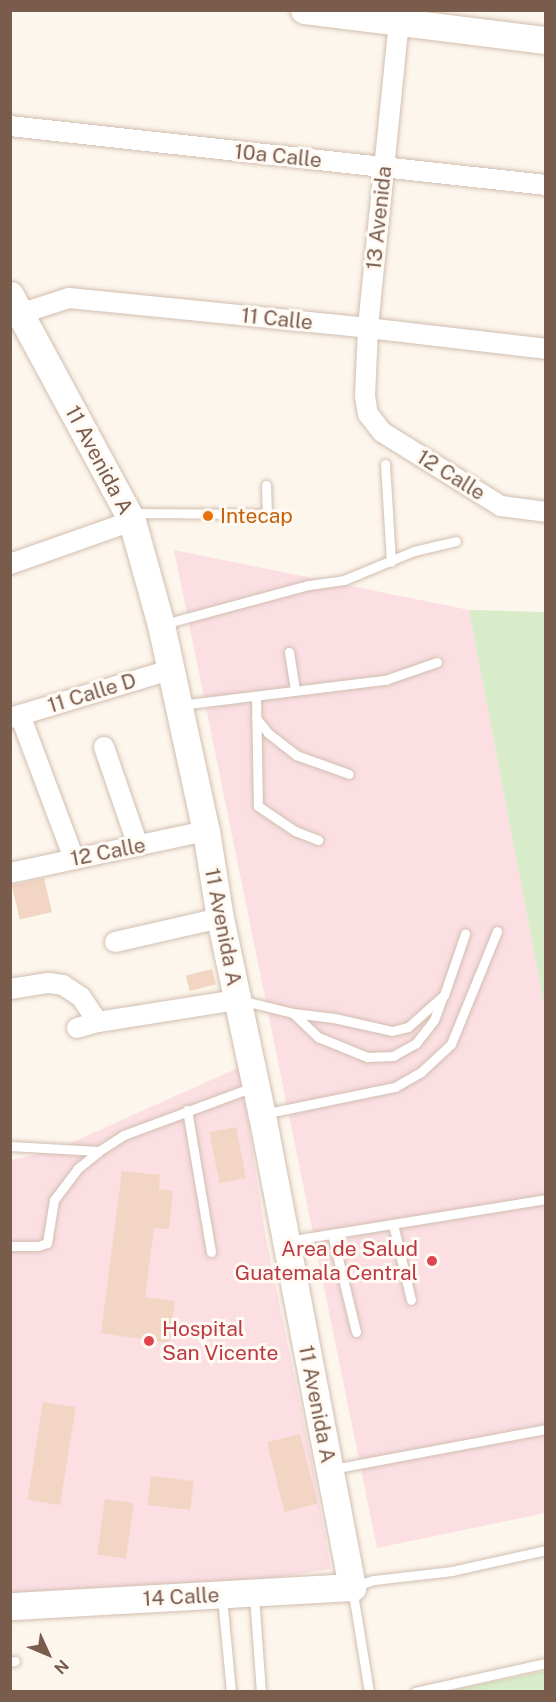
<!DOCTYPE html>
<html>
<head>
<meta charset="utf-8">
<style>
  body { margin:0 }
  #map { position:relative; width:556px; height:1702px; overflow:hidden; background:#fdf6ec; font-family:"Public Sans",sans-serif }
  div>[style] { position:absolute }
  .medical>* { inset:0; background:#fbdfe3 }
  .green>* { inset:0; background:#d8ecc9 }
  .building>* { inset:0; background:#f3d5c3; transform-origin:0 0 }
  .roads { filter:drop-shadow(0 0 2px #d1beb0) drop-shadow(0 0 2px #d1beb0) }
  .lane>* { height:9px; margin:-4.5px; padding:0 4.5px; transform-origin:4.5px; border-radius:4.5px; background:#fff }
  .street>* { height:20px; margin:-10px; padding:0 10px; transform-origin:10px; border-radius:10px; background:#fff }
  .secondary>* { height:27px; margin:-13.5px; padding:0 13.5px; transform-origin:13.5px; border-radius:13.5px; background:#fff }
  .dots>* { width:16px; height:16px; translate:-50% -50%; box-sizing:border-box; border:3px solid #fffaf3; border-radius:50% }
  span { translate:-50% -50%; white-space:nowrap; text-align:center; line-height:1.15; -webkit-text-stroke:6px #fffaf3; paint-order:stroke }
  .street-label { font-size:21px; color:#7a5c4d }
  .food-label { font-size:21px; color:#c56008 }
  .left { translate:0 -50%; text-align:left }
  .health-label { font-size:21px; color:#be3a42 }
  .right { translate:-100% -50%; text-align:right }
  .frame { position:absolute; inset:0; border:12px solid #7a5c4d; pointer-events:none }
  .north { position:absolute; left:18px; top:1624px; width:60px; height:60px; -webkit-text-stroke:4px #fffaf3; paint-order:stroke; rotate:134deg; font-size:16px; font-weight:700; line-height:24px; text-align:center; color:#7a5c4d }
  .north::after { content:''; display:block; margin:auto; width:21px; height:27px; background:#7a5c4d; clip-path:polygon(50% 0,100% 100%,50% 72%,0 100%) }
</style>
</head>
<body>
<div id="map">
  <div class="medical">
    <i style="clip-path:polygon(174px 550px,469px 610px,545px 1010px,545px 1513px,377px 1548px)"></i>
    <i style="clip-path:polygon(240px 1067px,266px 1239px,312px 1461px,331px 1569px,272px 1578px,11px 1593px,10px 1160px,53px 1151px)"></i>
  </div>
  <div class="green">
    <i style="clip-path:polygon(469px 610px,545px 612px,545px 1010px)"></i>
    <i style="clip-path:polygon(545px 1671px,545px 1691px,447px 1691px)"></i>
  </div>
  <div class="building">
    <i style="left:44px;top:878px;width:35px;height:33px;rotate:77deg"></i>
    <i style="left:212px;top:969px;width:16px;height:27px;rotate:76deg"></i>
    <i style="left:236px;top:1127px;width:52px;height:27px;rotate:79deg"></i>
    <i style="clip-path:polygon(122px 1171px,160px 1175px,159px 1189px,173px 1191px,169px 1229px,154px 1228px,145px 1297px,175px 1301px,169px 1343px,101px 1333px)"></i>
    <i style="left:43px;top:1402px;width:33px;height:99px;rotate:9deg"></i>
    <i style="left:300px;top:1434px;width:72px;height:34px;rotate:76deg"></i>
    <i style="left:151px;top:1476px;width:43px;height:29px;rotate:7deg"></i>
    <i style="left:105px;top:1499px;width:29px;height:56px;rotate:8deg"></i>
  </div>
  <div class="roads">
    <div class="lane">
      <i style="left:385px;top:464px;width:98px;rotate:86.5deg"></i>
      <i style="left:133px;top:513px;width:134px;rotate:0.4deg"></i>
      <i style="left:267px;top:514px;width:29px;rotate:-92deg"></i>
      <i style="left:164px;top:624px;width:150px;rotate:-15.1deg"></i>
      <i style="left:309px;top:585px;width:35px;rotate:-8deg"></i>
      <i style="left:344px;top:580px;width:76px;rotate:-22.5deg"></i>
      <i style="left:414px;top:551px;width:43px;rotate:-13.4deg"></i>
      <i style="left:289px;top:652px;width:37px;rotate:81deg"></i>
      <i style="left:256px;top:696px;width:110px;rotate:89deg"></i>
      <i style="left:258px;top:806px;width:45px;rotate:34deg"></i>
      <i style="left:295px;top:831px;width:25px;rotate:21deg"></i>
      <i style="left:180px;top:705px;width:207px;rotate:-7deg"></i>
      <i style="left:385px;top:680px;width:55px;rotate:-19.1deg"></i>
      <i style="left:256px;top:718px;width:19px;rotate:51deg"></i>
      <i style="left:268px;top:733px;width:36px;rotate:38deg"></i>
      <i style="left:296px;top:755px;width:56px;rotate:19.7deg"></i>
      <i style="left:240px;top:1000px;width:55px;rotate:13.8deg"></i>
      <i style="left:293px;top:1013px;width:41px;rotate:7deg"></i>
      <i style="left:334px;top:1018px;width:59px;rotate:12.6deg"></i>
      <i style="left:392px;top:1031px;width:16px;rotate:-14deg"></i>
      <i style="left:408px;top:1027px;width:48px;rotate:-41.6deg"></i>
      <i style="left:444px;top:995px;width:65px;rotate:-71deg"></i>
      <i style="left:293px;top:1013px;width:35px;rotate:44deg"></i>
      <i style="left:318px;top:1037px;width:53px;rotate:22.2deg"></i>
      <i style="left:367px;top:1057px;width:26px;rotate:-2deg"></i>
      <i style="left:393px;top:1056px;width:26px;rotate:-29deg"></i>
      <i style="left:416px;top:1043px;width:29px;rotate:-52deg"></i>
      <i style="left:434px;top:1020px;width:23px;rotate:-70deg"></i>
      <i style="left:187px;top:1110px;width:144px;rotate:80.4deg"></i>
      <i style="left:263px;top:1114px;width:135px;rotate:-11.6deg"></i>
      <i style="left:395px;top:1087px;width:30px;rotate:-30deg"></i>
      <i style="left:421px;top:1072px;width:41px;rotate:-43deg"></i>
      <i style="left:451px;top:1044px;width:122px;rotate:-67.8deg"></i>
      <i style="left:10px;top:1146px;width:89px;rotate:3.2deg"></i>
      <i style="left:393px;top:1224px;width:78px;rotate:76.7deg"></i>
      <i style="left:332px;top:1234px;width:101px;rotate:76.2deg"></i>
      <i style="left:287px;top:1241px;width:262px;rotate:-9.2deg"></i>
      <i style="left:10px;top:1246px;width:28px"></i>
      <i style="left:38px;top:1246px;width:9px;rotate:-18deg"></i>
      <i style="left:47px;top:1243px;width:44px;rotate:-80.8deg"></i>
      <i style="left:54px;top:1200px;width:39px;rotate:-53deg"></i>
      <i style="left:77px;top:1169px;width:28px;rotate:-39deg"></i>
      <i style="left:99px;top:1151px;width:30px;rotate:-33deg"></i>
      <i style="left:124px;top:1135px;width:138px;rotate:-20.4deg"></i>
      <i style="left:332px;top:1469px;width:218px;rotate:-10.6deg"></i>
      <i style="left:254px;top:1595px;width:97px;rotate:85.9deg"></i>
      <i style="left:222px;top:1597px;width:95px;rotate:84.6deg"></i>
      <i style="left:10px;top:1662px;width:5px;rotate:-11deg"></i>
      <i style="left:369px;top:1692px;width:106px;rotate:-99.2deg"></i>
      <i style="left:352px;top:1587px;width:23px;rotate:-18deg"></i>
      <i style="left:374px;top:1580px;width:79px;rotate:-6.6deg"></i>
      <i style="left:452px;top:1571px;width:96px;rotate:-12.6deg"></i>
      <i style="left:415px;top:1692px;width:134px;rotate:-12.5deg"></i>
    </div>
    <div class="street">
      <i style="left:399px;top:21px;width:309px;rotate:95.8deg"></i>
      <i style="left:368px;top:328px;width:68px;rotate:92.5deg"></i>
      <i style="left:365px;top:396px;width:18px;rotate:81deg"></i>
      <i style="left:368px;top:414px;width:23px;rotate:52deg"></i>
      <i style="left:382px;top:432px;width:140px;rotate:31.9deg"></i>
      <i style="left:501px;top:506px;width:45px;rotate:7.6deg"></i>
      <i style="left:10px;top:126px;width:539px;rotate:6.28deg"></i>
      <i style="left:10px;top:317px;width:62px;rotate:-17.9deg"></i>
      <i style="left:69px;top:298px;width:301px;rotate:5.7deg"></i>
      <i style="left:368px;top:328px;width:179px;rotate:6.7deg"></i>
      <i style="left:10px;top:564px;width:129px;rotate:-19.4deg"></i>
      <i style="left:20px;top:715px;width:154px;rotate:69.4deg"></i>
      <i style="left:10px;top:718px;width:170px;rotate:-16.7deg"></i>
      <i style="left:104px;top:747px;width:105px;rotate:71deg"></i>
      <i style="left:10px;top:873px;width:200px;rotate:-12.1deg"></i>
      <i style="left:115px;top:942px;width:108px;rotate:-12.9deg"></i>
      <i style="left:10px;top:989px;width:39px;rotate:-9deg"></i>
      <i style="left:49px;top:983px;width:14px;rotate:8deg"></i>
      <i style="left:63px;top:985px;width:22px;rotate:34deg"></i>
      <i style="left:81px;top:997px;width:30px;rotate:56deg"></i>
      <i style="left:77px;top:1028px;width:22px;rotate:-16deg"></i>
      <i style="left:98px;top:1022px;width:141px;rotate:-9deg"></i>
    </div>
    <div class="secondary">
      <i style="left:304px;top:10px;width:244px;rotate:7.1deg"></i>
      <i style="left:10px;top:295px;width:257px;rotate:61.6deg"></i>
      <i style="left:132px;top:521px;width:108px;rotate:74.4deg"></i>
      <i style="left:161px;top:625px;width:211px;rotate:77.7deg"></i>
      <i style="left:206px;top:831px;width:88px;rotate:80.9deg"></i>
      <i style="left:220px;top:918px;width:201px;rotate:78deg"></i>
      <i style="left:262px;top:1115px;width:481px;rotate:79.2deg"></i>
      <i style="left:352px;top:1587px;width:343px;rotate:176.8deg"></i>
    </div>
  </div>
  <div class="dots">
    <i style="left:208px;top:516px;background:#e8710a"></i>
    <i style="left:432px;top:1261px;background:#e0444e"></i>
    <i style="left:149px;top:1341px;background:#e0444e"></i>
  </div>
  <div class="street-label">
    <span style="left:278px;top:156px;rotate:6deg">10a Calle</span>
    <span style="left:379px;top:218px;rotate:-84deg">13 Avenida</span>
    <span style="left:277px;top:319px;rotate:6deg">11 Calle</span>
    <span style="left:99px;top:460px;rotate:62deg">11 Avenida A</span>
    <span style="left:451px;top:475px;rotate:32deg">12 Calle</span>
    <span style="left:92px;top:693px;rotate:-17deg">11 Calle D</span>
    <span style="left:108px;top:852px;rotate:-11deg">12 Calle</span>
    <span style="left:223px;top:927px;rotate:79deg">11 Avenida A</span>
    <span style="left:317px;top:1404px;rotate:79deg">11 Avenida A</span>
    <span style="left:181px;top:1597px;rotate:-3deg">14 Calle</span>
  </div>
  <div class="food-label">
    <span class="left" style="left:220px;top:516px">Intecap</span>
  </div>
  <div class="health-label">
    <span class="right" style="left:418px;top:1261px">Area de Salud<br>Guatemala Central</span>
    <span class="left" style="left:162px;top:1341px">Hospital<br>San Vicente</span>
  </div>
  <div class="frame"></div>
  <div class="north">N</div>
</div>
</body>
</html>
